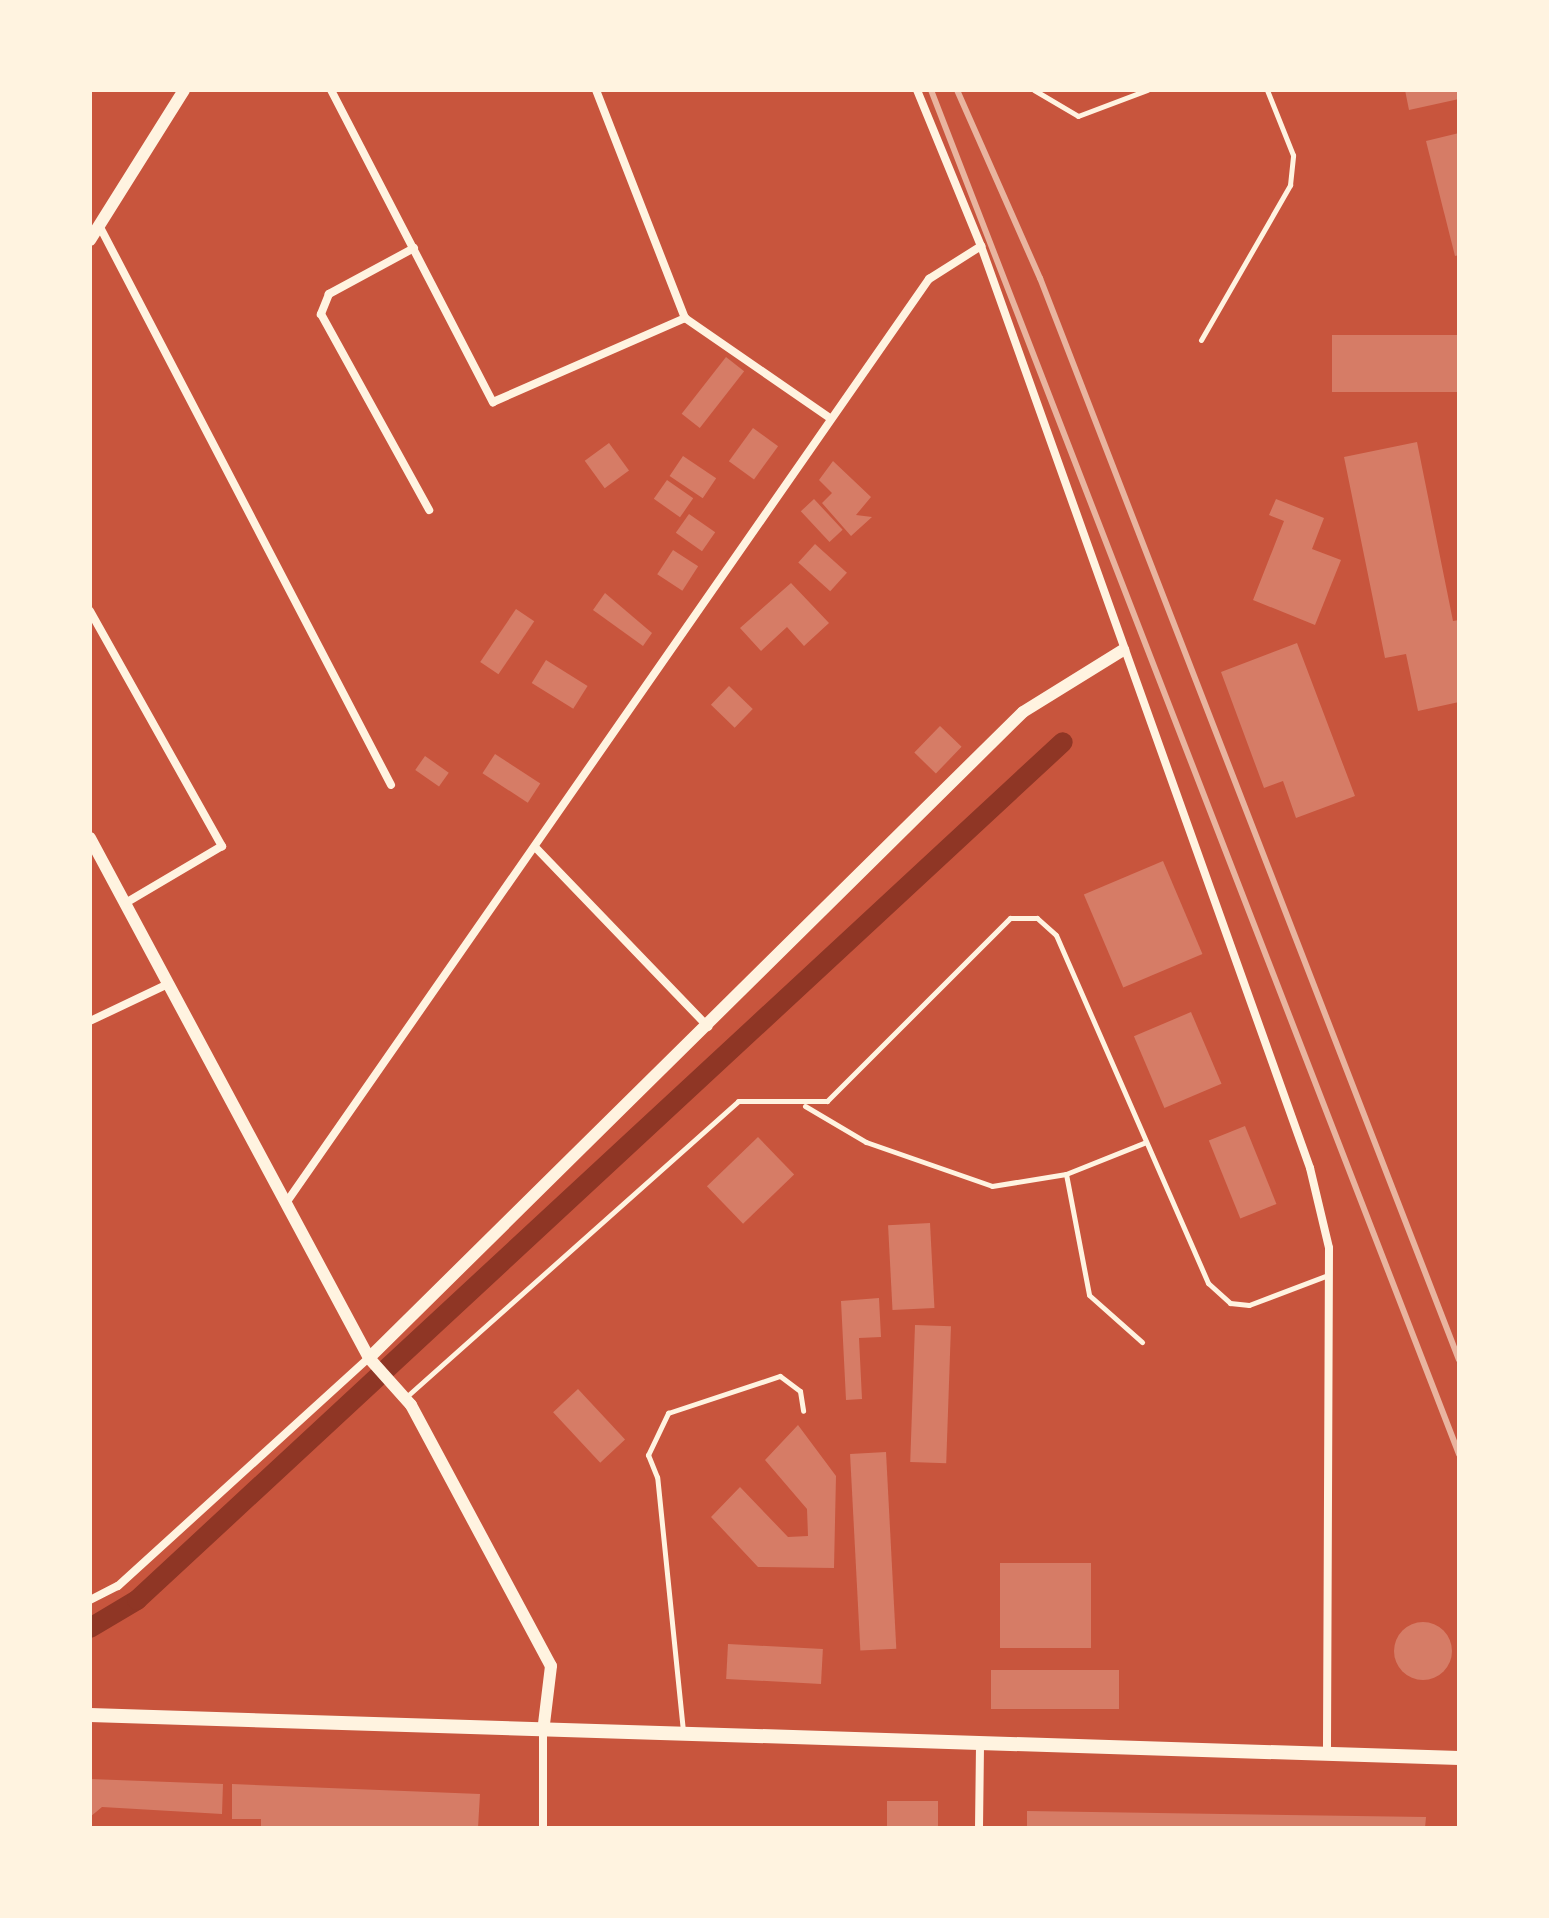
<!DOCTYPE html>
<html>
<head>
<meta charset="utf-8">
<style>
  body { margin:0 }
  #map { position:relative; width:1549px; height:1918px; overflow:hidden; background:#c8553d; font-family:"Source Sans 3",sans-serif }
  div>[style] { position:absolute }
  .canal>* { height:20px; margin:-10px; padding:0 10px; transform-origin:10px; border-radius:10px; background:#8f3625 }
  .building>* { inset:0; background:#d67c66; transform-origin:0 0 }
  .round { border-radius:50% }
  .service>* { height:5px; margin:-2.5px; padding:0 2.5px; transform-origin:2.5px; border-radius:2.5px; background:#fff3e0 }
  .minor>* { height:8px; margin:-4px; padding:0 4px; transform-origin:4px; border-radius:4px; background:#fff3e0 }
  .tertiary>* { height:12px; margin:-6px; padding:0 6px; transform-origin:6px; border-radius:6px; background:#fff3e0 }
  .secondary>* { height:14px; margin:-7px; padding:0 7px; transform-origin:7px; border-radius:7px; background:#fff3e0 }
  .rail>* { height:6px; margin:-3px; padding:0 3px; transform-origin:3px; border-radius:3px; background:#e9b49f }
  span { translate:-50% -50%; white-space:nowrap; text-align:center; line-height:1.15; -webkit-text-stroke:8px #fff3e0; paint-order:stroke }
  .frame { position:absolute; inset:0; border:92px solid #fff3e0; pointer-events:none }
</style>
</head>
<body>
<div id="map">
  <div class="canal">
    <i style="left:90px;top:1628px;width:55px;rotate:-30.8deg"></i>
    <i style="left:137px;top:1600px;width:1262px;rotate:-42.82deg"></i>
  </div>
  <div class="building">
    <i style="clip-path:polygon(1405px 90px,1459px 90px,1459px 99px,1409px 110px)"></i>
    <i style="clip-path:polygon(1459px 133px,1459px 255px,1455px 256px,1426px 141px)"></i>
    <i style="left:1459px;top:335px;width:57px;height:127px;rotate:90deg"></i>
    <i style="left:726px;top:357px;width:23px;height:72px;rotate:38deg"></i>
    <i style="left:753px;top:428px;width:31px;height:41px;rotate:36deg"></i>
    <i style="clip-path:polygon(1417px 442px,1453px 621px,1459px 620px,1459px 702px,1418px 711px,1406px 654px,1385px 658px,1344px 457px)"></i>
    <i style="left:609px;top:443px;width:34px;height:30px;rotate:54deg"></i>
    <i style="left:683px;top:456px;width:40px;height:24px;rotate:34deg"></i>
    <i style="clip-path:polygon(833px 461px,871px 497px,856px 515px,872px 517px,851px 536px,822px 503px,832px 493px,819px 480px)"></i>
    <i style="left:667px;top:480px;width:32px;height:23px;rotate:35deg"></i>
    <i style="left:814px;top:499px;width:42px;height:18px;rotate:47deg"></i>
    <i style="clip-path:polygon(1276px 499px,1324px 518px,1312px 549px,1341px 560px,1315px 625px,1253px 600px,1284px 521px,1269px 515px)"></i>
    <i style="left:689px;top:514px;width:32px;height:23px;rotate:35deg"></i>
    <i style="left:815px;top:544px;width:43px;height:25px;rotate:42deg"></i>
    <i style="left:673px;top:550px;width:30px;height:29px;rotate:33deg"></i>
    <i style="clip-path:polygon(791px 583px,829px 623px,804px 646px,787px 627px,761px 651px,740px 628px)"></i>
    <i style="clip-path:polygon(605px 593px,652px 633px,643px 646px,593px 610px)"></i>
    <i style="left:516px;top:609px;width:22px;height:64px;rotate:34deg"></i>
    <i style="clip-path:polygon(1297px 643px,1355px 796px,1296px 818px,1283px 781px,1264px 788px,1221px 672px)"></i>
    <i style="left:546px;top:660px;width:49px;height:27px;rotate:32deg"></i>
    <i style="left:729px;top:686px;width:33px;height:26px;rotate:44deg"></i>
    <i style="left:940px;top:726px;width:30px;height:37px;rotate:44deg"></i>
    <i style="left:495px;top:754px;width:54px;height:23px;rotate:33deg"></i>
    <i style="left:425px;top:756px;width:29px;height:17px;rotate:35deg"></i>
    <i style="left:1163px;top:861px;width:101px;height:86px;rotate:67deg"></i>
    <i style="left:1191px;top:1012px;width:78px;height:62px;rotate:67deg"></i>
    <i style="left:1245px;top:1126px;width:84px;height:39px;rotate:68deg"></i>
    <i style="left:758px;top:1137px;width:52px;height:71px;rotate:46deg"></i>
    <i style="left:930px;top:1223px;width:85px;height:42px;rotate:87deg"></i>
    <i style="clip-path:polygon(879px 1298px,881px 1337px,859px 1338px,862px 1399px,846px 1400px,841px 1301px)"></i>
    <i style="left:915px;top:1325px;width:36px;height:137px;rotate:2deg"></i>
    <i style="left:578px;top:1389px;width:69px;height:34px;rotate:47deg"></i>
    <i style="clip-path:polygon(798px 1425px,836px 1476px,834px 1568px,758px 1567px,711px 1517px,740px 1487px,788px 1537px,808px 1536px,807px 1509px,765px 1460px)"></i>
    <i style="left:886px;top:1452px;width:197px;height:36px;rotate:87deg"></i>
    <i style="left:1091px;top:1563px;width:85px;height:91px;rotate:90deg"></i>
    <i class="round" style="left:1394px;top:1622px;width:58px;height:58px"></i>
    <i style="left:728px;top:1644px;width:95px;height:35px;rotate:3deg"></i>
    <i style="left:991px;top:1670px;width:128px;height:39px"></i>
    <i style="clip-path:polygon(90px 1779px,223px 1784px,222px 1814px,102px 1807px,90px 1817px)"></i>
    <i style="clip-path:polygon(232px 1784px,480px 1794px,478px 1828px,261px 1828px,261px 1819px,232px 1819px)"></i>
    <i style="left:938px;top:1801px;width:27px;height:51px;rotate:90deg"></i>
    <i style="clip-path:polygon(1027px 1811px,1426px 1817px,1425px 1828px,1027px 1828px)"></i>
  </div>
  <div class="service">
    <i style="left:1034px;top:90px;width:51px;rotate:30.6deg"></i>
    <i style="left:1078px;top:116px;width:74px;rotate:-20.6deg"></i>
    <i style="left:1201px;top:340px;width:179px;rotate:-60.1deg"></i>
    <i style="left:1290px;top:185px;width:30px;rotate:-84deg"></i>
    <i style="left:1293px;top:155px;width:70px;rotate:-111.8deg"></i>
    <i style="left:805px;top:1106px;width:71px;rotate:30.5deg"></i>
    <i style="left:866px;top:1142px;width:133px;rotate:19.2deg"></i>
    <i style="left:992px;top:1186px;width:75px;rotate:-9.2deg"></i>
    <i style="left:1066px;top:1174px;width:86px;rotate:-21.8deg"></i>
    <i style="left:1066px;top:1174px;width:123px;rotate:79.2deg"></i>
    <i style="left:1089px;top:1295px;width:71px;rotate:41.6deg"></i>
    <i style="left:405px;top:1398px;width:446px;rotate:-41.7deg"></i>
    <i style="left:738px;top:1101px;width:89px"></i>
    <i style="left:827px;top:1101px;width:259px;rotate:-45deg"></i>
    <i style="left:1010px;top:918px;width:27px"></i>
    <i style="left:1037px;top:918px;width:25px;rotate:42deg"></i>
    <i style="left:1056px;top:935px;width:380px;rotate:66.4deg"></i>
    <i style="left:1208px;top:1283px;width:30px;rotate:42deg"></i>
    <i style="left:1230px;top:1303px;width:19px;rotate:6deg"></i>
    <i style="left:1249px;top:1305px;width:85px;rotate:-20.8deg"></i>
    <i style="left:683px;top:1731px;width:255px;rotate:-95.8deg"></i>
    <i style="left:657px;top:1477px;width:24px;rotate:-112deg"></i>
    <i style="left:648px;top:1455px;width:47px;rotate:-64.5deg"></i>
    <i style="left:668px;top:1413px;width:118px;rotate:-18.3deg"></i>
    <i style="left:780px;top:1376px;width:25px;rotate:37deg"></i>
    <i style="left:800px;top:1391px;width:20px;rotate:81deg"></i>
  </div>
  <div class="minor">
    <i style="left:331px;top:90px;width:352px;rotate:62.6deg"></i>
    <i style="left:493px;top:402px;width:210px;rotate:-23.6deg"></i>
    <i style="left:596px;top:90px;width:245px;rotate:68.7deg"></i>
    <i style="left:685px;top:318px;width:176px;rotate:34.6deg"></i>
    <i style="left:917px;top:90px;width:169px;rotate:67.7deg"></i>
    <i style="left:981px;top:246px;width:979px;rotate:70.36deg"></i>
    <i style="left:1310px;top:1168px;width:82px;rotate:76.6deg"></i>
    <i style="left:1329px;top:1248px;width:508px;rotate:90.23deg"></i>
    <i style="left:101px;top:229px;width:627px;rotate:62.45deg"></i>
    <i style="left:414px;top:248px;width:97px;rotate:151.6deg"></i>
    <i style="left:329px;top:294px;width:22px;rotate:112deg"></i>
    <i style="left:321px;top:314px;width:224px;rotate:61.1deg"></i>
    <i style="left:90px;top:611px;width:270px;rotate:60.7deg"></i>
    <i style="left:222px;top:846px;width:114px;rotate:149.4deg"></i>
    <i style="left:537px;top:849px;width:247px;rotate:46.1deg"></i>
    <i style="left:90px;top:1021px;width:86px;rotate:-25.4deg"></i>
    <i style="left:286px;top:1203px;width:1126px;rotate:-55.17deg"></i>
    <i style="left:929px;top:279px;width:62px;rotate:-32.4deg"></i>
    <i style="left:90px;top:1600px;width:31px;rotate:-27deg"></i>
    <i style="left:118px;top:1586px;width:339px;rotate:-42.3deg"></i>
    <i style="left:543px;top:1732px;width:96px;rotate:90deg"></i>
    <i style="left:979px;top:1828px;width:85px;rotate:-89.3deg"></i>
  </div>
  <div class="tertiary">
    <i style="left:90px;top:240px;width:177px;rotate:-57.9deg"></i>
    <i style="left:90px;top:838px;width:590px;rotate:61.78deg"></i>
    <i style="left:369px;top:1358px;width:63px;rotate:48.2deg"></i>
    <i style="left:411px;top:1405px;width:296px;rotate:61.8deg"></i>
    <i style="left:551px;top:1666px;width:66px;rotate:96.9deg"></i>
    <i style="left:369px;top:1358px;width:919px;rotate:-44.65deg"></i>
    <i style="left:1023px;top:712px;width:118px;rotate:-31.8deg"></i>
  </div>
  <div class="secondary">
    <i style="left:90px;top:1715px;width:1370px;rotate:1.8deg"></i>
  </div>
  <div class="rail">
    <i style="left:931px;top:90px;width:1463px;rotate:68.84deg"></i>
    <i style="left:957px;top:90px;width:206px;rotate:66.2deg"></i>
    <i style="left:1040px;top:278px;width:1160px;rotate:68.83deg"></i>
  </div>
  <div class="frame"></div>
</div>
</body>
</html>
